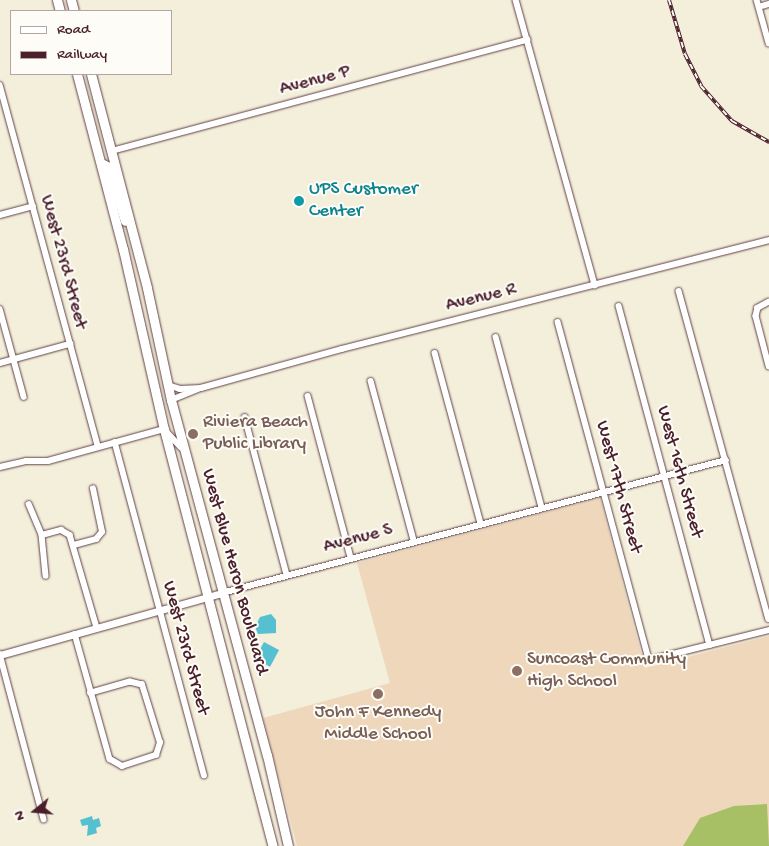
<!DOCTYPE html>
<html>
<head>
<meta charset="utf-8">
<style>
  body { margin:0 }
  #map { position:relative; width:769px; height:846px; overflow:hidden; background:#f3efdb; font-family:"Gochi Hand",sans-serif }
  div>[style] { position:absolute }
  .built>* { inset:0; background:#eed7bb }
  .green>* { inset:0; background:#a7bf65 }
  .water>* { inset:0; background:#55c0d0; transform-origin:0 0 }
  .roads { filter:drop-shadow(0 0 1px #633e45) drop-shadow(0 0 1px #633e45) }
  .minor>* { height:5.5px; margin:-2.75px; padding:0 2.75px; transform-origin:2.75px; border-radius:2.75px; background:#fff }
  .tertiary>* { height:7px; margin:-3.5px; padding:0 3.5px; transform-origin:3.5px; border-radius:3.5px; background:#fff }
  .primary>* { height:9px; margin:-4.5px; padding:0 4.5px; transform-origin:4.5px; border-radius:4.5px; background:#fff }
  .rail>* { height:4px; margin-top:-2px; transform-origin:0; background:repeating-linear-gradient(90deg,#fdfcf7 0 5.5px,#4a1f2b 0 11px); box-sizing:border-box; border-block:1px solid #4a1f2b }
  .dots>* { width:14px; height:14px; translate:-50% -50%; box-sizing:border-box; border:2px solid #fdfcf7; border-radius:50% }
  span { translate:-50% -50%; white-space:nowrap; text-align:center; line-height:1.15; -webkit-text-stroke:4px #fdfcf7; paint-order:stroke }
  .street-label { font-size:19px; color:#4a1f2b }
  .culture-label { font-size:19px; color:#0d838f }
  .left { translate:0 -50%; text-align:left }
  .education-label { font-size:19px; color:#785e54 }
  .legend { position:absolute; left:10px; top:10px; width:162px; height:65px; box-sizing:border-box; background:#fdfcf7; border:1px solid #b5a4a5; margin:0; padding:6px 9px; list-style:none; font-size:15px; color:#4a1f2b }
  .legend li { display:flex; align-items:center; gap:10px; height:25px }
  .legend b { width:25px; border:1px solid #b5a4a5 }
  .north { position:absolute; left:10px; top:786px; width:50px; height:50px; -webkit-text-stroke:4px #fdfcf7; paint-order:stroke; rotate:253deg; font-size:14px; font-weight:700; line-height:20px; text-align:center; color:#4a1f2b }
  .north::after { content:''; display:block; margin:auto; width:18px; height:22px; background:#4a1f2b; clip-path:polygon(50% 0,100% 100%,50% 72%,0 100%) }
</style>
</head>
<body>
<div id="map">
  <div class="built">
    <i style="clip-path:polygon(600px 498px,645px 668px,769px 636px,769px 846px,297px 846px,263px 718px,390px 683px,357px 563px)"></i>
  </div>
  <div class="green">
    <i style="clip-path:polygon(767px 804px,769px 846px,683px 846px,700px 818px,734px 806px)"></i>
  </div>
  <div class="water">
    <i style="clip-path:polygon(271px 614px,276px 620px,276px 633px,258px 634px,255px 627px,260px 617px)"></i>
    <i style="left:264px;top:642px;width:17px;height:19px;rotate:28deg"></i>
    <i style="clip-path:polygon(92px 816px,93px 820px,99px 818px,101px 826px,96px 828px,97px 833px,87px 836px,88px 825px,82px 826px,80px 820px)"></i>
  </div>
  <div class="roads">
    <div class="minor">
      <i style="left:516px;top:0;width:296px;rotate:74.5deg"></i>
      <i style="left:757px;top:0;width:45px;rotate:74.4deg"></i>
      <i style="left:759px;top:7px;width:10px;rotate:-17deg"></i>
      <i style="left:0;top:85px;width:374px;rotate:74.8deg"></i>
      <i style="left:112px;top:151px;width:430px;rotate:-15deg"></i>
      <i style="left:0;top:215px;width:34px;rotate:-15deg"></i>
      <i style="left:679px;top:291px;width:340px;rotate:74.7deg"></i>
      <i style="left:769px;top:302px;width:13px;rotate:151deg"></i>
      <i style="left:758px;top:308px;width:8px;rotate:104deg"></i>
      <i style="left:756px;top:316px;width:52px;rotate:75.4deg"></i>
      <i style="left:619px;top:306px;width:351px;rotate:75deg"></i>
      <i style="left:0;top:309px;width:91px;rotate:74.7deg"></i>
      <i style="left:558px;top:322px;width:350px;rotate:74.9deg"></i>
      <i style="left:649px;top:660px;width:124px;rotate:-14deg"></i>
      <i style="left:496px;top:337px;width:176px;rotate:74.9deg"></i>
      <i style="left:435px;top:353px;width:176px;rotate:74.9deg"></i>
      <i style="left:0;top:363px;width:73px;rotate:-15.2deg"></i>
      <i style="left:371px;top:381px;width:165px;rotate:74.9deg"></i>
      <i style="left:168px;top:385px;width:13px;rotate:18deg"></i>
      <i style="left:180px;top:389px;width:21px;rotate:-3deg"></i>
      <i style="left:308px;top:396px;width:168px;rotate:75.1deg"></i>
      <i style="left:171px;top:400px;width:32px;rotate:-22deg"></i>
      <i style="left:201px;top:388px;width:146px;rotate:-15.5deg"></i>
      <i style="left:342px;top:349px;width:441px;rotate:-14.3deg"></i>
      <i style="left:245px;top:417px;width:163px;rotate:75.1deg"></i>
      <i style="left:115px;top:442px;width:345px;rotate:75deg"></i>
      <i style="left:0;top:467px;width:27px;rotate:-13deg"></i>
      <i style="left:26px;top:461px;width:22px"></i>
      <i style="left:48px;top:461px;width:120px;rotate:-15.4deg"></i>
      <i style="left:164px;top:429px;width:25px;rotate:47deg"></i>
      <i style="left:29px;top:504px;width:34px;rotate:67deg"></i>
      <i style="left:42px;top:535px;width:41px;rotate:84.4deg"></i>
      <i style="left:42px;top:535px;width:20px;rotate:-15deg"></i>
      <i style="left:61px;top:530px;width:10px;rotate:29deg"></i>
      <i style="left:70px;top:535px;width:97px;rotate:73.8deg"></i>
      <i style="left:74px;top:545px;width:23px;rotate:-15deg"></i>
      <i style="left:96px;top:539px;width:9px;rotate:-49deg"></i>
      <i style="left:102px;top:532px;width:44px;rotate:-101.8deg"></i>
      <i style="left:222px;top:593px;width:521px;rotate:-14.78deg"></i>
      <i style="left:75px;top:634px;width:130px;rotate:74.4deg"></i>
      <i style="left:110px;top:759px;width:14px;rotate:30deg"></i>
      <i style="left:122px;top:766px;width:36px;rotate:-18deg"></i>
      <i style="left:156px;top:755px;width:13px;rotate:-72deg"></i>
      <i style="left:160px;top:743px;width:61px;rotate:-107.2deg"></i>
      <i style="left:142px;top:685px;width:12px;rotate:-166deg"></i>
      <i style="left:130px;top:682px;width:41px;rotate:164.2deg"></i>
      <i style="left:0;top:654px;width:171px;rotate:75.1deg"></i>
    </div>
    <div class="tertiary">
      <i style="left:0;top:655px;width:230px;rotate:-15.6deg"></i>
    </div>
    <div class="primary">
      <i style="left:57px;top:0;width:11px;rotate:75deg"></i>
      <i style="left:71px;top:0;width:11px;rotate:75deg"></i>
      <i style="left:77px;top:74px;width:181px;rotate:75.3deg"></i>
      <i style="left:123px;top:249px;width:185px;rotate:77.2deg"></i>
      <i style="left:164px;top:429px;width:431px;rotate:75.4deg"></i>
      <i style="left:91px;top:74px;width:221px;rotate:75.3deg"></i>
      <i style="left:147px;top:288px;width:115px;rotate:77.9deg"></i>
      <i style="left:171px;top:400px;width:368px;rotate:74.9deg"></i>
      <i style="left:267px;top:755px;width:93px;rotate:77deg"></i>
      <i style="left:101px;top:163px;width:9px;rotate:27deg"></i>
      <i style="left:109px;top:167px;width:56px;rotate:73.5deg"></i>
    </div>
  </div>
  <div class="rail">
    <i style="left:669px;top:0;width:56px;rotate:73.5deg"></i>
    <i style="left:685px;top:54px;width:36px;rotate:63deg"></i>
    <i style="left:701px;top:86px;width:47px;rotate:48.5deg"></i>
    <i style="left:732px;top:121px;width:43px;rotate:29.6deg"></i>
  </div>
  <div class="dots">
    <i style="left:299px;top:201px;background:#0f9aa8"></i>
    <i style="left:193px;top:434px;background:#8d6e63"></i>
    <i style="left:517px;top:671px;background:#8d6e63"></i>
    <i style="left:378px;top:694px;background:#8d6e63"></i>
  </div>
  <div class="street-label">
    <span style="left:315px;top:81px;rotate:-15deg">Avenue P</span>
    <span style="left:63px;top:262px;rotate:75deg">West 23rd Street</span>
    <span style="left:481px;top:298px;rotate:-14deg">Avenue R</span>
    <span style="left:679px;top:472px;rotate:75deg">West 16th Street</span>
    <span style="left:618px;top:487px;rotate:75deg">West 17th Street</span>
    <span style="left:358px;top:539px;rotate:-15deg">Avenue S</span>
    <span style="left:234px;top:572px;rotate:75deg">West Blue Heron Boulevard</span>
    <span style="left:185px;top:648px;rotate:75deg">West 23rd Street</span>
  </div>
  <div class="culture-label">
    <span class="left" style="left:309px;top:201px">UPS Customer<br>Center</span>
  </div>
  <div class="education-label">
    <span class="left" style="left:203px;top:434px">Riviera Beach<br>Public Library</span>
    <span class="left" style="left:527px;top:671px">Suncoast Community<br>High School</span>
    <span style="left:378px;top:724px">John F Kennedy<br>Middle School</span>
  </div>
  <ul class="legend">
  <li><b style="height:6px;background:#fff"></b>Road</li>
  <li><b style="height:6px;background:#4a1f2b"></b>Railway</li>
  </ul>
  <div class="north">N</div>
</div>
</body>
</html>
